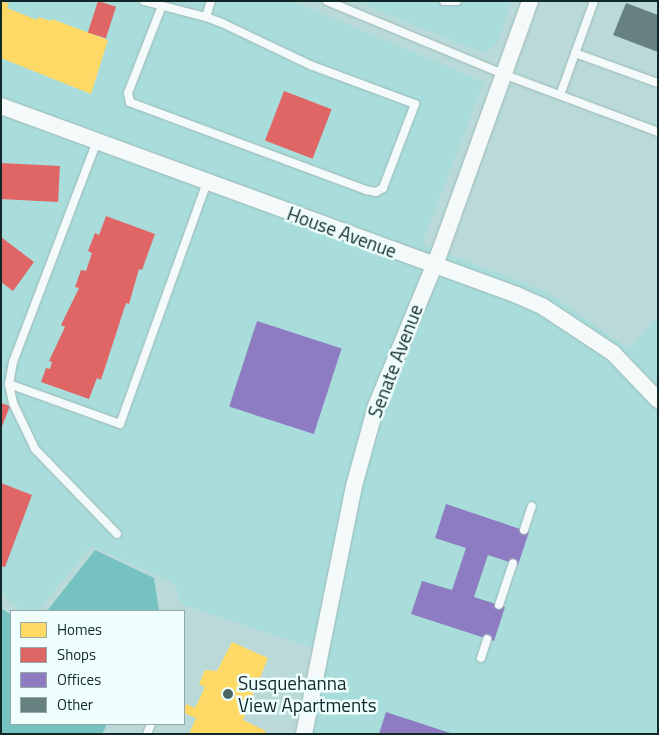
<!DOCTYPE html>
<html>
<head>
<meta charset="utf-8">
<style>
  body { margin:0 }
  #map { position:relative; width:659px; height:735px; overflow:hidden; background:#b9dad8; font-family:"Titillium Web",sans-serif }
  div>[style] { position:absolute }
  .built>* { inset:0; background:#a8dddb }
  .forest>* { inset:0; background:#75c2c0 }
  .homes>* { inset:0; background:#ffd966 }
  .shops>* { inset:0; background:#e06666; transform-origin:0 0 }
  .offices>* { inset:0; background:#8e7cc3; transform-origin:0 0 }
  .building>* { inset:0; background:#668180 }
  .roads { filter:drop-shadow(0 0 1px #9eb8b7) drop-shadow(0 0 1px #9eb8b7) }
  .lane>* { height:8px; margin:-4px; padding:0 4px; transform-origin:4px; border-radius:4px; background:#f4f9f9 }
  .street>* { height:16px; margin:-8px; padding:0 8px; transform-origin:8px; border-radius:8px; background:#f4f9f9 }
  .dots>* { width:14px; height:14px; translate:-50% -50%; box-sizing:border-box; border:2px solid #eefffe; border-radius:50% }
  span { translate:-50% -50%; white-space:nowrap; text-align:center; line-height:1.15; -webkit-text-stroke:5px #eefffe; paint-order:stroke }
  .street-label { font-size:19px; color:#112828 }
  .poi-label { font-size:19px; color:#112828 }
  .left { translate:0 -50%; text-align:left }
  .frame { position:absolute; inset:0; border:2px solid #112828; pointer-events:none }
  .legend { position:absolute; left:10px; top:610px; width:175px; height:115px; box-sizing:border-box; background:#eefffe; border:1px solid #96a9a8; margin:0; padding:6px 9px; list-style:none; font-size:15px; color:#112828 }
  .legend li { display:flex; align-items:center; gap:10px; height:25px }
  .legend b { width:25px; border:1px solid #96a9a8 }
</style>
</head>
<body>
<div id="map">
  <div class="built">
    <i style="clip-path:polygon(1px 1px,292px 1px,484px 82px,422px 244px,547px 292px,629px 349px,658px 317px,658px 734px,309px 734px,329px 653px,181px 604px,174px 583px,91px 546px,38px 611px,22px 611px,1px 594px)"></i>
    <i style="clip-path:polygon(355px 1px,512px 1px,497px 43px,483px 53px)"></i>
  </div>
  <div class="forest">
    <i style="clip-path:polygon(95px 550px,154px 578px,159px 611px,47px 611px)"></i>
    <i style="clip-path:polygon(1px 608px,11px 615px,11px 724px,107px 724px,102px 734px,1px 734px)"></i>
  </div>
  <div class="homes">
    <i style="clip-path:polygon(1px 1px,9px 4px,7px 8px,37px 20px,38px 17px,51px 21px,52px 19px,108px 40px,91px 94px,1px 58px)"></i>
    <i style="clip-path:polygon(232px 642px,268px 658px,243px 720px,266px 731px,265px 734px,189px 734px,196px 718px,184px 713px,186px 704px,195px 708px,205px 687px,199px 684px,205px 670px,217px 671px)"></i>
  </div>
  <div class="shops">
    <i style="left:98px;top:1px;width:19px;height:33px;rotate:18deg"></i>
    <i style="left:284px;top:91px;width:51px;height:53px;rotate:21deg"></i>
    <i style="left:1px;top:163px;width:59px;height:36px;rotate:3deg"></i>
    <i style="clip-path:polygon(106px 216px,155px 234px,142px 270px,139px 269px,129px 304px,126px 303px,101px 380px,97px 378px,89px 399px,41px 382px,46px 368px,50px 369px,52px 362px,49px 361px,65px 327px,61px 325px,79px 288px,75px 287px,81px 270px,86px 271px,92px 253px,88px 251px,95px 233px,99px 235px)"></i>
    <i style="clip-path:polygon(1px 237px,34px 262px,13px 291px,1px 282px)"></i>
    <i style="clip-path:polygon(1px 403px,10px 406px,1px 429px)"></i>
    <i style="clip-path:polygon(1px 483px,32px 495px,5px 567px,1px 566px)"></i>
  </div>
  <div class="offices">
    <i style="left:257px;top:321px;width:89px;height:90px;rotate:18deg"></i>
    <i style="clip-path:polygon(446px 504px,529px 532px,518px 565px,488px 555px,474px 597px,505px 607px,494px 641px,411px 614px,422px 581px,452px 590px,466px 548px,435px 538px)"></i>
    <i style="clip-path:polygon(386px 712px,450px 733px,450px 734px,379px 734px)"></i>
  </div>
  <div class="building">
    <i style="clip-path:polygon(626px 3px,658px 15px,658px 52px,613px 35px)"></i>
  </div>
  <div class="roads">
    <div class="lane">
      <i style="left:144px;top:1px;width:64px;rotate:14.5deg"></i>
      <i style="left:206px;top:17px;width:17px;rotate:21deg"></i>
      <i style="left:222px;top:23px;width:98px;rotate:25.5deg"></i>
      <i style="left:310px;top:65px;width:112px;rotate:20.4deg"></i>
      <i style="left:415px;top:104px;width:90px;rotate:110.9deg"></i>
      <i style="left:383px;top:188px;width:8px;rotate:150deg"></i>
      <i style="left:376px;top:192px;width:10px;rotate:-169deg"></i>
      <i style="left:366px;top:190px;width:252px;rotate:-159.6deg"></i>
      <i style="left:130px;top:102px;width:9px;rotate:-103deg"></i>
      <i style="left:128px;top:93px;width:93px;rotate:-68.7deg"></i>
      <i style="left:327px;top:1px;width:191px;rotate:22.5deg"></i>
      <i style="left:503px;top:74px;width:165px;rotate:20.5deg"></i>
      <i style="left:444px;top:1px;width:13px"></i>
      <i style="left:206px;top:17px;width:17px;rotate:-73deg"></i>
      <i style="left:575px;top:53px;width:88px;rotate:19.9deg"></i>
      <i style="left:560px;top:95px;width:100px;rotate:-70.1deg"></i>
      <i style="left:97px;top:141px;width:236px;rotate:110.8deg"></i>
      <i style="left:13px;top:362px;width:22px;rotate:100deg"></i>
      <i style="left:9px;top:384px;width:19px;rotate:78deg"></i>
      <i style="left:13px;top:403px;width:51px;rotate:64.4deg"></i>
      <i style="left:35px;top:449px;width:118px;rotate:46deg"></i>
      <i style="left:9px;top:384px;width:118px;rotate:19.8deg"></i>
      <i style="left:120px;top:424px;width:257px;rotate:-70.2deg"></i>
      <i style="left:524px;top:530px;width:25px;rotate:-72deg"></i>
      <i style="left:499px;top:605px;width:44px;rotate:-71.6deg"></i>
      <i style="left:481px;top:658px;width:20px;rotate:-72deg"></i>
      <i style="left:147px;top:734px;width:11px;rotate:-68deg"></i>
    </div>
    <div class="street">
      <i style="left:1px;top:106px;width:550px;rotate:20.12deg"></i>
      <i style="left:517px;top:295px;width:27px;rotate:24deg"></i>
      <i style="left:542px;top:306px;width:85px;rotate:33.5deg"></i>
      <i style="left:613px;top:353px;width:65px;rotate:46.2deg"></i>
      <i style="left:304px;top:734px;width:253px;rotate:-78.6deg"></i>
      <i style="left:354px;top:486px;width:83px;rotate:-74.6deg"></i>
      <i style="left:376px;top:406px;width:165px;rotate:-67.5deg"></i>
      <i style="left:439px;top:254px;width:269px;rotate:-70.2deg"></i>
    </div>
  </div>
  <div class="dots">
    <i style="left:228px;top:694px;background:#4c6666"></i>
  </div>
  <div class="street-label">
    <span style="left:342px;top:232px;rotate:20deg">House Avenue</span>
    <span style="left:395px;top:361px;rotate:-69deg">Senate Avenue</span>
  </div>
  <div class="poi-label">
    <span class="left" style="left:238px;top:694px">Susquehanna<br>View Apartments</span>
  </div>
  <div class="frame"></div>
  <ul class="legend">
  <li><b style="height:14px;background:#ffd966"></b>Homes</li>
  <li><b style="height:14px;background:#e06666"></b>Shops</li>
  <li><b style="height:14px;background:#8e7cc3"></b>Offices</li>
  <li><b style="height:14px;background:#668180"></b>Other</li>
  </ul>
</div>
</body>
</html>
